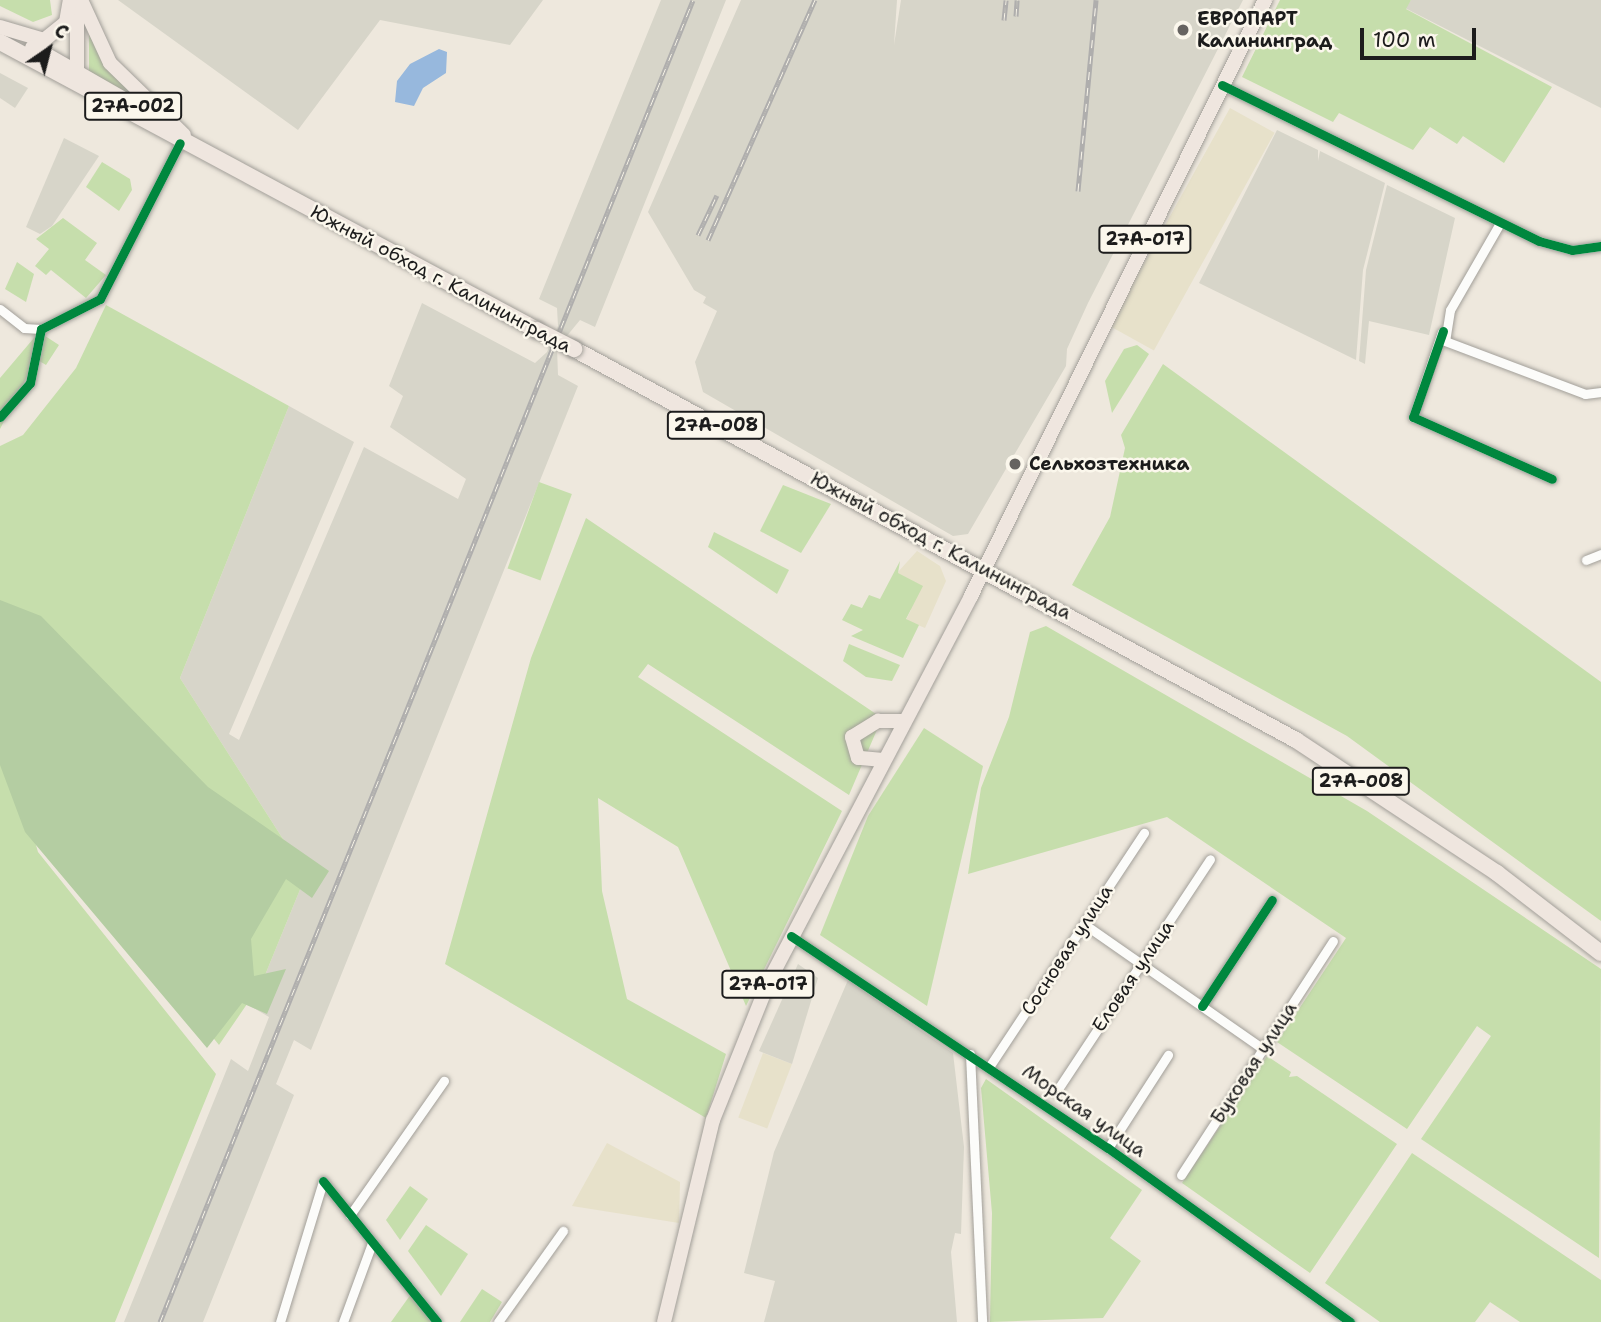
<!DOCTYPE html>
<html>
<head>
<meta charset="utf-8">
<style>
  body { margin:0 }
  #map { position:relative; width:1601px; height:1322px; overflow:hidden; background:#eee8dd; font-family:"Shantell Sans",sans-serif }
  div>[style] { position:absolute }
  .built>* { inset:0; background:#e7e1ca; transform-origin:0 0 }
  .industrial>* { inset:0; background:#d7d5c9 }
  .green>* { inset:0; background:#c6deac; transform-origin:0 0 }
  .forest>* { inset:0; background:#b4cda2 }
  .water>* { inset:0; background:#97b8dd }
  .roads { filter:drop-shadow(0 0 2px #a29f99) drop-shadow(0 0 2px #a29f99) }
  .street>* { height:9px; margin:-4.5px; padding:0 4.5px; transform-origin:4.5px; border-radius:4.5px; background:#fcfcfa }
  .primary>* { height:14px; margin:-7px; padding:0 7px; transform-origin:7px; border-radius:7px; background:#efe6df }
  .highway>* { height:16px; margin:-8px; padding:0 8px; transform-origin:8px; border-radius:8px; background:#efe6df }
  .rail>* { height:5px; margin-top:-2.5px; transform-origin:0; background:repeating-linear-gradient(90deg,#fbf7ec 0 8px,#afaead 0 16px); box-sizing:border-box; border-block:2px solid #afaead }
  .bridges { filter:drop-shadow(0 0 2px #a29f99) drop-shadow(0 0 2px #a29f99) }
  .highway-bridge>* { height:16px; margin:-8px; padding:0 8px; transform-origin:8px; border-radius:8px; background:#efe6df }
  .cycleway>* { height:9px; margin:-4.5px; padding:0 4.5px; transform-origin:4.5px; border-radius:4.5px; background:#00873e }
  .dots>* { width:19px; height:19px; translate:-50% -50%; box-sizing:border-box; border:4px solid #fbf7ec; border-radius:50% }
  span { translate:-50% -50%; white-space:nowrap; text-align:center; line-height:1.15; -webkit-text-stroke:5px #fbf7ec; paint-order:stroke }
  .shield-label span { padding:2px 5px; background:#fbf7ec; border:2px solid; border-radius:5px; -webkit-text-stroke-width:0 }
  .shield-label { font-size:18px; color:#1c1c1c; font-weight:700 }
  .poi-label { font-size:19px; color:#1c1c1c; font-weight:700 }
  .left { translate:0 -50%; text-align:left }
  .street-label { font-size:19px; color:#1c1c1c }
  .north { position:absolute; left:14px; top:14px; width:70px; height:70px; -webkit-text-stroke:5px #fbf7ec; paint-order:stroke; rotate:35deg; font-size:19px; font-weight:700; line-height:28px; text-align:center; color:#1c1c1c }
  .north::after { content:''; display:block; margin:auto; width:24px; height:32px; background:#1c1c1c; clip-path:polygon(50% 0,100% 100%,50% 72%,0 100%) }
  .scale { position:absolute; left:1360px; top:28px; width:116px; height:32px; box-sizing:border-box; border:4px solid #1c1c1c; border-top:0; padding-left:9px; font-size:21px; line-height:24px; white-space:nowrap; color:#1c1c1c; -webkit-text-stroke:5px #fbf7ec; paint-order:stroke }
</style>
</head>
<body>
<div id="map">
  <div class="built">
    <i style="left:1230px;top:108px;width:51px;height:249px;rotate:29deg"></i>
    <i style="clip-path:polygon(917px 551px,940px 566px,946px 581px,925px 628px,906px 620px,911px 610px,897px 573px)"></i>
    <i style="left:763px;top:1053px;width:31px;height:69px;rotate:21deg"></i>
    <i style="clip-path:polygon(607px 1143px,680px 1182px,679px 1223px,572px 1206px)"></i>
  </div>
  <div class="industrial">
    <i style="clip-path:polygon(118px 0,543px 0,510px 45px,380px 20px,298px 130px)"></i>
    <i style="clip-path:polygon(661px 0,726px 0,595px 327px,580px 320px,557px 348px,558px 375px,578px 386px,311px 1050px,294px 1040px,276px 1084px,294px 1095px,203px 1322px,124px 1322px,231px 1059px,248px 1071px,269px 1017px,252px 1007px,306px 875px,180px 678px,289px 406px,354px 442px,229px 734px,239px 740px,364px 447px,458px 499px,466px 479px,390px 427px,403px 396px,389px 386px,422px 303px,535px 363px,547px 352px,558px 326px,557px 308px,539px 299px)"></i>
    <i style="clip-path:polygon(741px 0,897px 0,894px 45px,901px 0,1243px 0,1088px 303px,1067px 349px,1066px 366px,968px 534px,953px 536px,703px 392px,695px 362px,717px 311px,703px 303px,706px 297px,694px 290px,648px 212px)"></i>
    <i style="clip-path:polygon(1411px 0,1601px 0,1601px 108px,1405px 8px)"></i>
    <i style="clip-path:polygon(0 73px,28px 88px,15px 108px,0 98px)"></i>
    <i style="clip-path:polygon(1277px 130px,1318px 150px,1318px 161px,1320px 151px,1385px 183px,1363px 270px,1356px 360px,1199px 283px)"></i>
    <i style="clip-path:polygon(64px 138px,99px 156px,52px 226px,40px 234px,26px 227px)"></i>
    <i style="clip-path:polygon(1387px 185px,1455px 218px,1429px 335px,1369px 321px,1365px 364px,1359px 361px,1366px 270px)"></i>
    <i style="clip-path:polygon(798px 964px,818px 978px,792px 1064px,759px 1051px)"></i>
    <i style="clip-path:polygon(848px 980px,953px 1053px,964px 1147px,961px 1234px,955px 1233px,951px 1252px,957px 1322px,764px 1322px,775px 1281px,744px 1273px,774px 1152px)"></i>
  </div>
  <div class="green">
    <i style="clip-path:polygon(0 0,50px 0,52px 15px,33px 22px,0 6px)"></i>
    <i style="clip-path:polygon(1280px 0,1411px 0,1406px 9px,1552px 87px,1504px 163px,1463px 136px,1457px 144px,1430px 127px,1413px 150px,1339px 113px,1333px 122px,1242px 77px)"></i>
    <i style="clip-path:polygon(89px 28px,115px 74px,150px 112px,89px 76px)"></i>
    <i style="clip-path:polygon(102px 162px,130px 179px,132px 190px,119px 211px,86px 187px)"></i>
    <i style="clip-path:polygon(63px 218px,97px 243px,85px 260px,106px 275px,86px 298px,51px 270px,46px 275px,35px 266px,49px 249px,36px 239px)"></i>
    <i style="clip-path:polygon(17px 262px,34px 274px,26px 302px,5px 289px)"></i>
    <i style="clip-path:polygon(106px 305px,289px 406px,180px 678px,306px 875px,252px 1007px,247px 1004px,219px 1045px,59px 847px,0 657px,0 446px,23px 435px,76px 368px)"></i>
    <i style="clip-path:polygon(39px 332px,59px 345px,46px 365px,36px 359px,0 429px,0 378px)"></i>
    <i style="clip-path:polygon(1137px 345px,1149px 354px,1112px 413px,1105px 381px,1124px 349px)"></i>
    <i style="clip-path:polygon(1163px 364px,1601px 682px,1601px 921px,1347px 736px,1072px 585px,1110px 517px,1125px 448px,1121px 435px)"></i>
    <i style="left:539px;top:482px;width:35px;height:92px;rotate:20deg"></i>
    <i style="clip-path:polygon(783px 485px,831px 504px,801px 553px,760px 531px)"></i>
    <i style="clip-path:polygon(586px 518px,882px 718px,849px 795px,648px 664px,638px 677px,842px 811px,746px 1006px,678px 847px,598px 798px,602px 891px,627px 999px,726px 1054px,706px 1118px,445px 964px,531px 658px)"></i>
    <i style="clip-path:polygon(714px 532px,789px 570px,777px 594px,708px 547px)"></i>
    <i style="clip-path:polygon(900px 561px,898px 573px,923px 586px,906px 619px,919px 625px,903px 658px,851px 636px,863px 630px,842px 620px,851px 604px,862px 608px,869px 595px,880px 599px)"></i>
    <i style="clip-path:polygon(1046px 626px,1367px 811px,1601px 969px,1599px 1258px,1421px 1139px,1491px 1036px,1477px 1026px,1407px 1129px,1277px 1042px,1346px 938px,1167px 817px,968px 874px,981px 788px,1009px 717px,1030px 632px)"></i>
    <i style="clip-path:polygon(849px 644px,900px 665px,892px 681px,866px 677px,843px 661px)"></i>
    <i style="clip-path:polygon(0 721px,38px 852px,216px 1074px,115px 1322px,0 1322px)"></i>
    <i style="clip-path:polygon(924px 728px,983px 766px,927px 1006px,820px 935px,868px 816px)"></i>
    <i style="clip-path:polygon(1267px 1056px,1291px 1072px,1289px 1077px,1297px 1076px,1397px 1144px,1310px 1273px,1182px 1183px)"></i>
    <i style="clip-path:polygon(986px 1079px,1142px 1190px,1110px 1238px,1141px 1261px,1103px 1318px,990px 1322px,992px 1213px,981px 1088px)"></i>
    <i style="clip-path:polygon(1412px 1153px,1601px 1280px,1601px 1322px,1520px 1322px,1490px 1302px,1475px 1322px,1380px 1322px,1325px 1283px)"></i>
    <i style="clip-path:polygon(410px 1186px,428px 1199px,400px 1240px,386px 1220px)"></i>
    <i style="clip-path:polygon(426px 1225px,468px 1254px,441px 1296px,408px 1251px)"></i>
    <i style="clip-path:polygon(482px 1289px,502px 1302px,490px 1322px,460px 1322px)"></i>
    <i style="clip-path:polygon(411px 1294px,434px 1322px,391px 1322px)"></i>
  </div>
  <div class="forest">
    <i style="clip-path:polygon(0 600px,41px 616px,208px 787px,329px 871px,312px 898px,286px 879px,251px 939px,254px 976px,286px 969px,267px 1014px,242px 1003px,207px 1048px,25px 832px,0 765px)"></i>
  </div>
  <div class="water">
    <i style="clip-path:polygon(439px 49px,447px 52px,446px 73px,423px 88px,414px 106px,395px 102px,397px 81px,410px 64px)"></i>
  </div>
  <div class="roads">
    <div class="street">
      <i style="left:1222px;top:85px;width:353px;rotate:26.2deg"></i>
      <i style="left:1539px;top:241px;width:34px;rotate:15deg"></i>
      <i style="left:1572px;top:250px;width:29px;rotate:-8deg"></i>
      <i style="left:1500px;top:223px;width:100px;rotate:119.9deg"></i>
      <i style="left:1450px;top:310px;width:31px;rotate:99deg"></i>
      <i style="left:1445px;top:341px;width:150px;rotate:20.7deg"></i>
      <i style="left:1585px;top:394px;width:16px;rotate:-7deg"></i>
      <i style="left:0;top:309px;width:31px;rotate:38deg"></i>
      <i style="left:24px;top:328px;width:17px;rotate:3deg"></i>
      <i style="left:1442px;top:332px;width:90px;rotate:108.8deg"></i>
      <i style="left:1413px;top:417px;width:152px;rotate:24deg"></i>
      <i style="left:0;top:417px;width:45px;rotate:-48.6deg"></i>
      <i style="left:30px;top:383px;width:55px;rotate:-78.5deg"></i>
      <i style="left:41px;top:329px;width:66px;rotate:-27deg"></i>
      <i style="left:100px;top:299px;width:175px;rotate:-62.9deg"></i>
      <i style="left:1586px;top:560px;width:16px;rotate:-22deg"></i>
      <i style="left:1084px;top:924px;width:218px;rotate:34.9deg"></i>
      <i style="left:791px;top:936px;width:381px;rotate:33.8deg"></i>
      <i style="left:1108px;top:1148px;width:298px;rotate:35.7deg"></i>
      <i style="left:1202px;top:1006px;width:127px;rotate:-56.6deg"></i>
      <i style="left:970px;top:1054px;width:268px;rotate:87.4deg"></i>
      <i style="left:989px;top:1067px;width:281px;rotate:-56.5deg"></i>
      <i style="left:1056px;top:1092px;width:279px;rotate:-56.5deg"></i>
      <i style="left:1108px;top:1148px;width:111px;rotate:-57.2deg"></i>
      <i style="left:1181px;top:1175px;width:279px;rotate:-57deg"></i>
      <i style="left:323px;top:1181px;width:181px;rotate:51deg"></i>
      <i style="left:350px;top:1215px;width:164px;rotate:-55deg"></i>
      <i style="left:280px;top:1322px;width:147px;rotate:-73deg"></i>
      <i style="left:343px;top:1322px;width:84px;rotate:-69.8deg"></i>
      <i style="left:498px;top:1322px;width:112px;rotate:-54.5deg"></i>
    </div>
    <div class="primary">
      <i style="left:81px;top:0;width:69px;rotate:65.3deg"></i>
      <i style="left:110px;top:63px;width:103px;rotate:44.2deg"></i>
      <i style="left:77px;top:6px;width:73px;rotate:90deg"></i>
      <i style="left:0;top:27px;width:46px;rotate:16.5deg"></i>
      <i style="left:44px;top:40px;width:28px;rotate:-39deg"></i>
      <i style="left:66px;top:22px;width:22px;rotate:-80deg"></i>
      <i style="left:883px;top:760px;width:25px;rotate:-175deg"></i>
      <i style="left:858px;top:758px;width:22px;rotate:-106deg"></i>
      <i style="left:852px;top:737px;width:31px;rotate:-32deg"></i>
      <i style="left:878px;top:721px;width:25px"></i>
      <i style="left:664px;top:1322px;width:208px;rotate:-76.4deg"></i>
      <i style="left:713px;top:1120px;width:150px;rotate:-68.1deg"></i>
      <i style="left:769px;top:981px;width:435px;rotate:-62.3deg"></i>
      <i style="left:971px;top:596px;width:665px;rotate:-63.74deg"></i>
    </div>
    <div class="highway">
      <i style="left:0;top:42px;width:609px;rotate:28.21deg"></i>
      <i style="left:33px;top:48px;width:111px;rotate:29.8deg"></i>
      <i style="left:574px;top:349px;width:821px;rotate:28.44deg"></i>
      <i style="left:1296px;top:740px;width:241px;rotate:33.5deg"></i>
      <i style="left:1497px;top:873px;width:131px;rotate:37.6deg"></i>
    </div>
  </div>
  <div class="rail">
    <i style="left:1016px;top:16px;width:16px;rotate:-86deg"></i>
    <i style="left:1004px;top:20px;width:20px;rotate:-84deg"></i>
    <i style="left:1078px;top:191px;width:192px;rotate:-84.6deg"></i>
    <i style="left:698px;top:235px;width:44px;rotate:-64.6deg"></i>
    <i style="left:708px;top:240px;width:263px;rotate:-66deg"></i>
    <i style="left:160px;top:1322px;width:1425px;rotate:-68.04deg"></i>
  </div>
  <div class="bridges">
    <div class="highway-bridge">
      <i style="left:537px;top:330px;width:42px;rotate:27.2deg"></i>
    </div>
  </div>
  <div class="cycleway">
    <i style="left:1222px;top:85px;width:353px;rotate:26.2deg"></i>
    <i style="left:1539px;top:241px;width:34px;rotate:15deg"></i>
    <i style="left:1572px;top:250px;width:29px;rotate:-8deg"></i>
    <i style="left:1443px;top:331px;width:91px;rotate:109.2deg"></i>
    <i style="left:1413px;top:417px;width:152px;rotate:24deg"></i>
    <i style="left:0;top:417px;width:45px;rotate:-48.6deg"></i>
    <i style="left:30px;top:383px;width:55px;rotate:-78.5deg"></i>
    <i style="left:41px;top:329px;width:66px;rotate:-27deg"></i>
    <i style="left:100px;top:299px;width:175px;rotate:-62.9deg"></i>
    <i style="left:791px;top:936px;width:381px;rotate:33.8deg"></i>
    <i style="left:1108px;top:1148px;width:298px;rotate:35.7deg"></i>
    <i style="left:1202px;top:1006px;width:127px;rotate:-56.6deg"></i>
    <i style="left:323px;top:1181px;width:181px;rotate:51deg"></i>
  </div>
  <div class="dots">
    <i style="left:1183px;top:30px;background:#666360"></i>
    <i style="left:1015px;top:464px;background:#666360"></i>
  </div>
  <div class="shield-label">
    <span style="left:133px;top:106px">27А-002</span>
    <span style="left:1145px;top:239px">27А-017</span>
    <span style="left:716px;top:425px">27А-008</span>
    <span style="left:1361px;top:781px">27А-008</span>
    <span style="left:768px;top:984px">27А-017</span>
  </div>
  <div class="poi-label">
    <span class="left" style="left:1197px;top:30px">ЕВРОПАРТ<br>Калининград</span>
    <span class="left" style="left:1029px;top:464px">Сельхозтехника</span>
  </div>
  <div class="street-label">
    <span style="left:441px;top:279px;rotate:28deg">Южный обход г. Калининграда</span>
    <span style="left:941px;top:546px;rotate:28deg">Южный обход г. Калининграда</span>
    <span style="left:1067px;top:950px;rotate:-57deg">Сосновая улица</span>
    <span style="left:1133px;top:976px;rotate:-56deg">Еловая улица</span>
    <span style="left:1254px;top:1063px;rotate:-57deg">Буковая улица</span>
    <span style="left:1084px;top:1111px;rotate:35deg">Морская улица</span>
  </div>
  <div class="north">С</div>
  <div class="scale">100 m</div>
</div>
</body>
</html>
